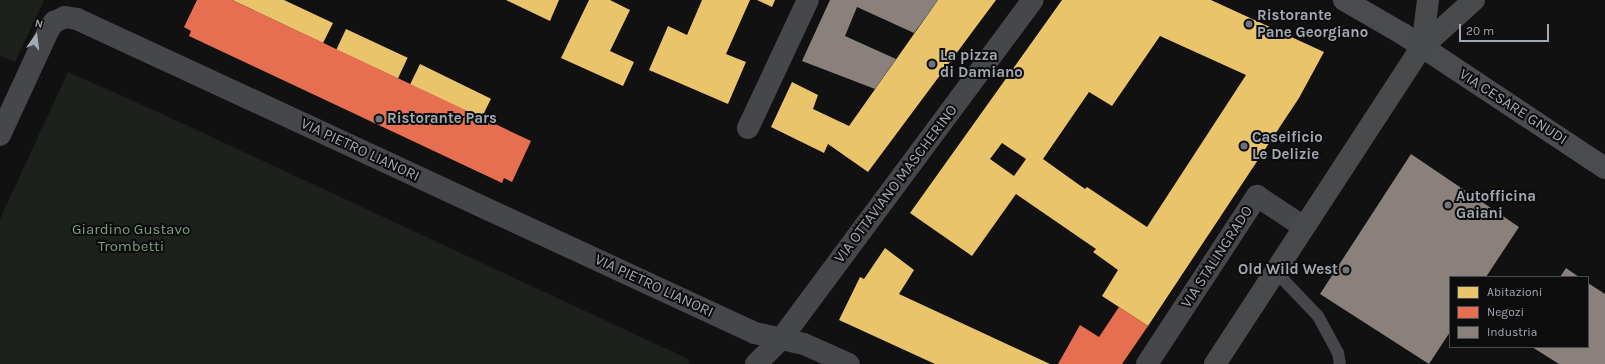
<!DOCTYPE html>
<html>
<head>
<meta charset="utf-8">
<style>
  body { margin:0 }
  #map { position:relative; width:1605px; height:364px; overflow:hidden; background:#111112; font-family:Karla,sans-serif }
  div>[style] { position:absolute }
  .green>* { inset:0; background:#1c211c }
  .homes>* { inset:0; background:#e9c46a; transform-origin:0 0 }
  .shops>* { inset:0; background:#e76f51 }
  .industry>* { inset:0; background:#8a817c }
  .lane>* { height:12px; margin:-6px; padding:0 6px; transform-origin:6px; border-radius:6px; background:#46474a }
  .street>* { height:22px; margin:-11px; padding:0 11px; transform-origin:11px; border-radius:11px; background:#46474a }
  .secondary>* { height:22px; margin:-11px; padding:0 11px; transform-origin:11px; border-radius:11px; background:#4a4b4e }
  .primary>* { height:22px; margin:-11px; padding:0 11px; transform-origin:11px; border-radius:11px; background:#484a4c }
  .dots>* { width:11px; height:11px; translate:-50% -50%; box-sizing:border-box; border:2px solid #0c0c0d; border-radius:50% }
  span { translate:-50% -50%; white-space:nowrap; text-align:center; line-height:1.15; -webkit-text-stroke:4px #0c0c0d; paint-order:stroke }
  .poi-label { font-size:15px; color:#a3a9b2; font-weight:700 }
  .left { translate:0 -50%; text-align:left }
  .right { translate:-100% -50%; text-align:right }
  .street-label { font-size:15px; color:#a3a9b2 }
  .park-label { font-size:15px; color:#7d9c7b }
  .legend { position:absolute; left:1449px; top:276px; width:140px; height:72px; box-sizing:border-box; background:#0c0c0d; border:1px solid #484b4f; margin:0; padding:5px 7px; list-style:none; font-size:12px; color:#a3a9b2 }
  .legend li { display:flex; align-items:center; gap:8px; height:20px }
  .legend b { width:20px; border:1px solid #484b4f }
  .north { position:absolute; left:16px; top:16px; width:40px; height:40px; -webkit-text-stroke:3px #0c0c0d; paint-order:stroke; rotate:14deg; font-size:11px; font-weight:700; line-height:16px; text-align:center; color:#a3a9b2 }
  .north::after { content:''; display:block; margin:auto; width:14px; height:18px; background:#a3a9b2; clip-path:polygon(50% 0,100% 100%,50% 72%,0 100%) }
  .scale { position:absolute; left:1459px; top:24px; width:90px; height:18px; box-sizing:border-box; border:2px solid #a3a9b2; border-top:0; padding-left:5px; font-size:12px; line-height:14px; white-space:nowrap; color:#a3a9b2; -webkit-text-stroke:3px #0c0c0d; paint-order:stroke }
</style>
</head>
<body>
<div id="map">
  <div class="green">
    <i style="clip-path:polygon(0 0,44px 0,15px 62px,0 56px)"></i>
    <i style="clip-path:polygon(68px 72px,158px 112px,643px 338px,688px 359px,689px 364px,0 364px,0 219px)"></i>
  </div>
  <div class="homes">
    <i style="clip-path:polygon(232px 0,284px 0,333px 23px,323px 43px)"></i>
    <i style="clip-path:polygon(506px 0,559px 0,550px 21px)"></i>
    <i style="clip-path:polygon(589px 0,610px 0,630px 10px,610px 51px,634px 62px,623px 86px,561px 58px)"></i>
    <i style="clip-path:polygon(702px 0,750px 0,726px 54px,746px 62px,728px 104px,649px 70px,668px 26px,687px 35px)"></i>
    <i style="clip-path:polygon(757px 0,775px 0,772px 7px)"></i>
    <i style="clip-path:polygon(938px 0,996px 0,868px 172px,828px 144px,824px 153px,771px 127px,792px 82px,818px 95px,813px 109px,849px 126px)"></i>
    <i style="clip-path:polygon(evenodd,1062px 0,1211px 0,1324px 52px,1299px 98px,1148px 326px,1102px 296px,1118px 270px,1093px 252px,1096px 249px,1016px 194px,972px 256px,910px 213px,1062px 0,1160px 36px,1246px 75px,1147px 227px,1087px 187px,1085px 189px,1043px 159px,1089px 92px,1112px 106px,1160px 36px,1062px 0,1002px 143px,1026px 159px,1014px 176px,990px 159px,1002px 143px)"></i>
    <i style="left:346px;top:29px;width:68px;height:23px;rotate:25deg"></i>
    <i style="left:420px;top:64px;width:79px;height:23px;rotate:26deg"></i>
    <i style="clip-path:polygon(885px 248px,914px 270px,899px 294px,1050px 364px,935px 364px,839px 320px,860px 277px,864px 279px)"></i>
  </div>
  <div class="shops">
    <i style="clip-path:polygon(197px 0,232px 0,531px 141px,512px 182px,504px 178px,502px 183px,189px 36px,191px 31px,184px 27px)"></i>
    <i style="clip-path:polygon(1119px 307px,1148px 326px,1122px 364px,1058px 364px,1080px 325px,1099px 337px)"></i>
  </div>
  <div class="industry">
    <i style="clip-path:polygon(830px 0,938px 0,914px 33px,857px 7px,845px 36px,896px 59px,875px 89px,802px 61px)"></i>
    <i style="clip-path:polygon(1411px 154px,1519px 227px,1486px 277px,1450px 277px,1450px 332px,1429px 364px,1320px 294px)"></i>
    <i style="clip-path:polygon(1566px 268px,1579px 277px,1560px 277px)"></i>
    <i style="clip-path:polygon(1588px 283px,1605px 294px,1605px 364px,1559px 364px,1532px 347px,1588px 347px)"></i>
  </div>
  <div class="lane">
    <i style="left:1275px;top:271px;width:62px;rotate:46.3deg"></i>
    <i style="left:1318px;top:316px;width:42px;rotate:61.6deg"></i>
    <i style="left:1338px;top:353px;width:11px;rotate:80deg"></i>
  </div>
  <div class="street">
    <i style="left:748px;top:128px;width:141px;rotate:-64.9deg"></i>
    <i style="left:0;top:135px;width:117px;rotate:-65.2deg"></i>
    <i style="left:49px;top:29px;width:9px;rotate:-54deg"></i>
    <i style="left:54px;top:22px;width:12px;rotate:-24deg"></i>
    <i style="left:65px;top:17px;width:12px;rotate:9deg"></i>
    <i style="left:77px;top:19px;width:747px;rotate:24.85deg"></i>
    <i style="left:755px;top:333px;width:50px;rotate:12.7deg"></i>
    <i style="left:804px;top:344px;width:49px;rotate:24deg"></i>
    <i style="left:756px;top:364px;width:35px;rotate:-45deg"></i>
    <i style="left:781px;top:339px;width:422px;rotate:-53.4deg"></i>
    <i style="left:1147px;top:364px;width:201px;rotate:-56.8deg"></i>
    <i style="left:1257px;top:196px;width:56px;rotate:33.4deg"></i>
  </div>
  <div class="secondary">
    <i style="left:1344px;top:0;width:68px;rotate:30deg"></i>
    <i style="left:1403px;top:34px;width:242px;rotate:33.6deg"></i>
  </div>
  <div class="primary">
    <i style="left:1422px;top:47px;width:47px;rotate:-82.7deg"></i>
    <i style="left:1215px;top:364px;width:379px;rotate:-56.9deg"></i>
    <i style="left:1422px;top:47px;width:70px;rotate:-42.1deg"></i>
  </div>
  <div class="dots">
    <i style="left:1249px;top:24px;background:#70747a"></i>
    <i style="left:932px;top:64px;background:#70747a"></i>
    <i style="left:379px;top:119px;background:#70747a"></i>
    <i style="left:1244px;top:146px;background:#70747a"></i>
    <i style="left:1448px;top:205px;background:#70747a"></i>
    <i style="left:1346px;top:270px;background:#70747a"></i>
  </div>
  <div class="poi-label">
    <span class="left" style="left:1257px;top:24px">Ristorante<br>Pane Georgiano</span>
    <span class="left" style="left:940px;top:64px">La pizza<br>di Damiano</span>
    <span class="left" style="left:387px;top:119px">Ristorante Pars</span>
    <span class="left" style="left:1252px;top:146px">Caseificio<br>Le Delizie</span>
    <span class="left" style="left:1456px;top:205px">Autofficina<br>Gaiani</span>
    <span class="right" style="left:1338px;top:270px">Old Wild West</span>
  </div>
  <div class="street-label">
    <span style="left:1513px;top:107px;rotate:33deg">VIA CESARE GNUDI</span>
    <span style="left:360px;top:150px;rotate:25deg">VIA PIETRO LIANORI</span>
    <span style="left:896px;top:184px;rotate:-53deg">VIA OTTAVIANO MASCHERINO</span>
    <span style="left:1217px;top:257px;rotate:-57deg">VIA STALINGRADO</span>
    <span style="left:654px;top:286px;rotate:25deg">VIA PIETRO LIANORI</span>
  </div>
  <div class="park-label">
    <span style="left:131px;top:238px">Giardino Gustavo<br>Trombetti</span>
  </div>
  <ul class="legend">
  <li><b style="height:11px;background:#e9c46a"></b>Abitazioni</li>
  <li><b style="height:11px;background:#e76f51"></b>Negozi</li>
  <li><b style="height:11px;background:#8a817c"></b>Industria</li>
  </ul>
  <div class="north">N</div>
  <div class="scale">20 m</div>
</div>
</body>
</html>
